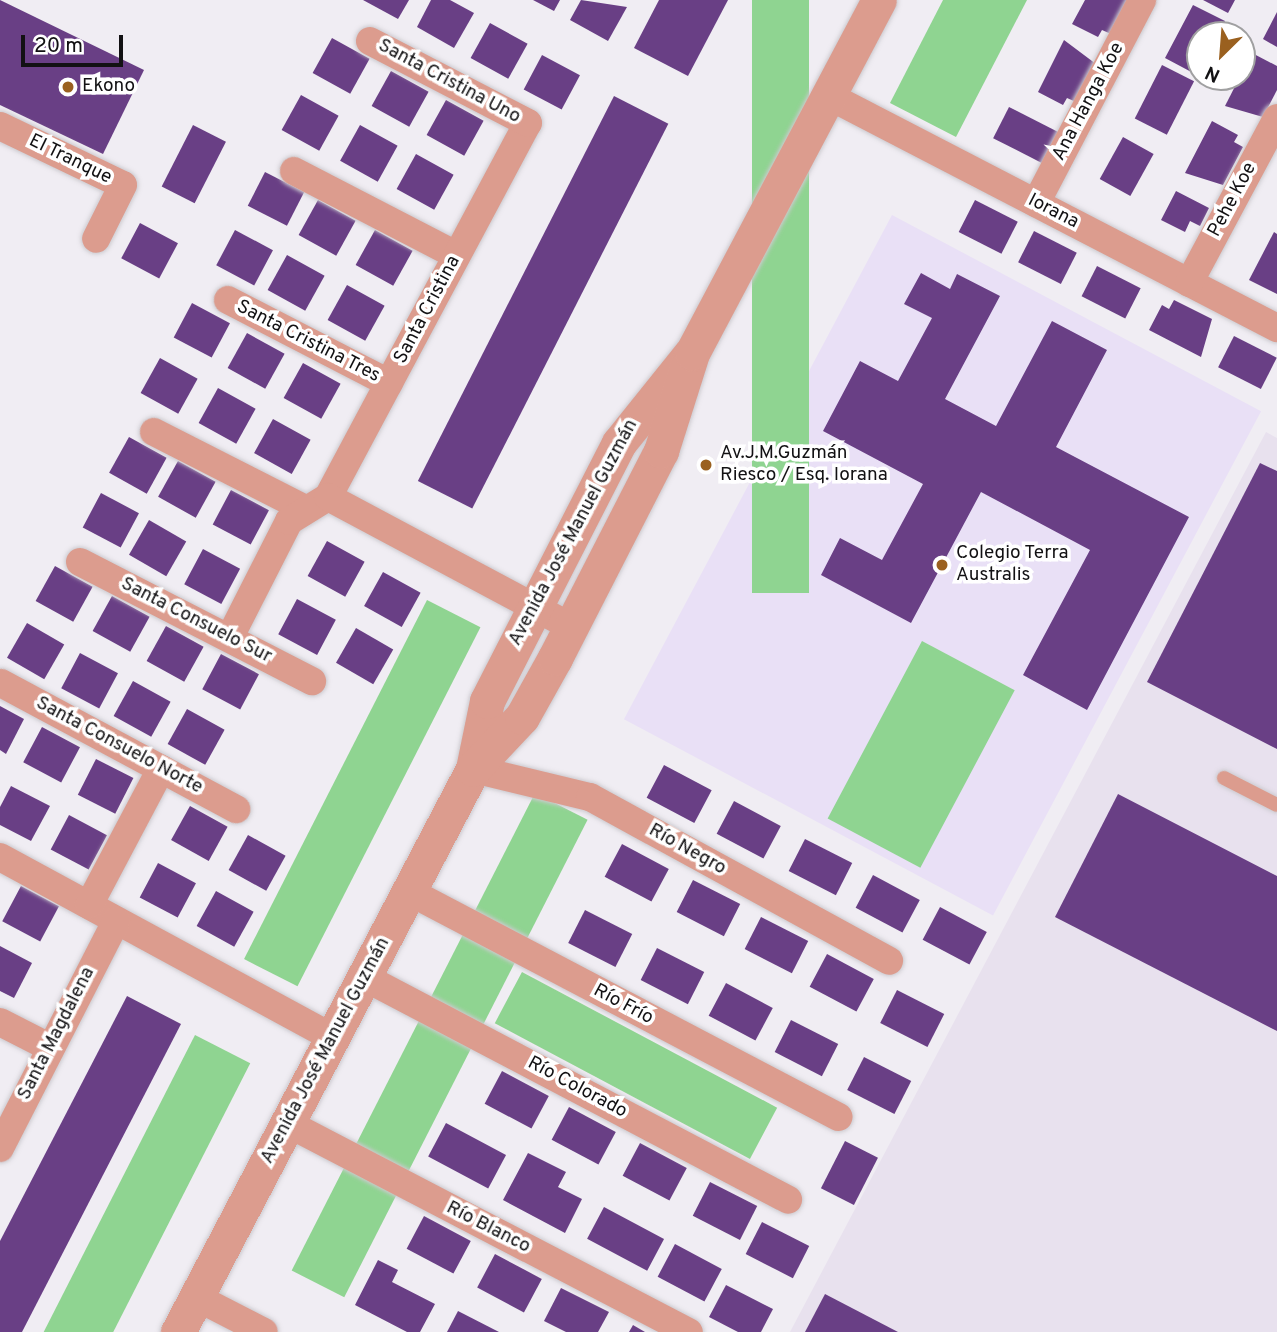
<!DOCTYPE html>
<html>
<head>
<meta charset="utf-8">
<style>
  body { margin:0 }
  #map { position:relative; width:1277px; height:1332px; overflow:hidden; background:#f0edf3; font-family:Overpass,sans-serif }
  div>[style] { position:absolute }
  .built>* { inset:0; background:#e8e1ee }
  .education>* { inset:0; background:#e9e0f6; transform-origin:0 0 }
  .green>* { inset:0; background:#8fd491; transform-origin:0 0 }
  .building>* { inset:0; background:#693f85; transform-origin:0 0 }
  .roads { filter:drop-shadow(0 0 2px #cccacf) drop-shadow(0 0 2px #cccacf) }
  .service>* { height:14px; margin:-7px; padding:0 7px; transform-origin:7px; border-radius:7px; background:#dc9c8e }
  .minor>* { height:28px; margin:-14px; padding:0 14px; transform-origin:14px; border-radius:14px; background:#dc9c8e }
  .tertiary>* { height:35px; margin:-17.5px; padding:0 17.5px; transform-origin:17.5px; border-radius:17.5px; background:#dc9c8e }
  .dots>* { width:19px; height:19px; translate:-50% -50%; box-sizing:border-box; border:4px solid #fff; border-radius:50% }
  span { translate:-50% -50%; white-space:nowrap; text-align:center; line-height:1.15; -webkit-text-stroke:7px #fff; paint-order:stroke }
  .street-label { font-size:19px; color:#121113 }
  .poi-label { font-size:19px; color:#121113 }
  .left { translate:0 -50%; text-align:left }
  .north { position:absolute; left:1186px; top:21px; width:70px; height:70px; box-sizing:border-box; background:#fff; border:2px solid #a0a0a1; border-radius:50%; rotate:205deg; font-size:19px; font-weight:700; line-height:28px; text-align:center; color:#121113 }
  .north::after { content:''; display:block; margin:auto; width:24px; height:32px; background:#9a601f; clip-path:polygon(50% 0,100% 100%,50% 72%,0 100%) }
  .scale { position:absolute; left:21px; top:35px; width:102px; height:32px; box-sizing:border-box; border:4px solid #121113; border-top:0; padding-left:9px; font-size:21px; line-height:24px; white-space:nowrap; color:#121113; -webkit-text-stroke:5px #fff; paint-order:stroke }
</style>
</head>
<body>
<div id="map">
  <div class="built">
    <i style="clip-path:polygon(1266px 432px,1277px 438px,1277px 1332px,790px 1332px)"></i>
  </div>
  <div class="education">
    <i style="left:892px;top:215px;width:418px;height:571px;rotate:28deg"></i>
  </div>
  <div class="green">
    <i style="left:752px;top:0;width:57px;height:593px"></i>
    <i style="clip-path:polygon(943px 0,1027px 0,956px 137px,890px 103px)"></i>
    <i style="left:427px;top:600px;width:60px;height:403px;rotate:27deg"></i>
    <i style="left:922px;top:641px;width:105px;height:201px;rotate:28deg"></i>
    <i style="left:535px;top:793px;width:59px;height:536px;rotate:27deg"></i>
    <i style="left:522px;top:972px;width:289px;height:58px;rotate:28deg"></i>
    <i style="left:195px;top:1035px;width:62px;height:335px;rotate:27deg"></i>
  </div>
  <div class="building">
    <i style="clip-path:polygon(0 0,144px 70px,103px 154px,0 105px)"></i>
    <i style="clip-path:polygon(363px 0,409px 0,398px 19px)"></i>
    <i style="clip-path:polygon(431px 0,450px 0,474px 13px,454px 48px,417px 27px)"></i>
    <i style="clip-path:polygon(533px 0,560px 0,554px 11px)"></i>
    <i style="clip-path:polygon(581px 0,627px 7px,608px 41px,570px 20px)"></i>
    <i style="clip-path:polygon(659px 0,728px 0,688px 76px,634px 48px)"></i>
    <i style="clip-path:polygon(1085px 0,1128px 0,1111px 34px,1102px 30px,1098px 37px,1072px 24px)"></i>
    <i style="clip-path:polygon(1203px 0,1235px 0,1228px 13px)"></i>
    <i style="clip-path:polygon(1193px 5px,1225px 21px,1218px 35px,1200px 35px,1197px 75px,1165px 58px)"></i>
    <i style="clip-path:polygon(1277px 12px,1277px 47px,1263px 39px)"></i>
    <i style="left:490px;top:23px;width:43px;height:40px;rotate:29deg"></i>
    <i style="left:332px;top:38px;width:43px;height:40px;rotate:29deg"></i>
    <i style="clip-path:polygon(1064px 40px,1096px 64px,1076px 102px,1067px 98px,1063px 105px,1038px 92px)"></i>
    <i style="clip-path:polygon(1252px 53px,1277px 66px,1277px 90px,1263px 117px,1225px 106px)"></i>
    <i style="left:542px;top:55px;width:43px;height:39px;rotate:28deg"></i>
    <i style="left:1162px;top:65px;width:36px;height:60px;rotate:27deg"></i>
    <i style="left:391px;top:71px;width:43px;height:40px;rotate:29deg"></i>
    <i style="left:301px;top:95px;width:43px;height:40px;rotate:29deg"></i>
    <i style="left:614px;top:96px;width:61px;height:432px;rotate:27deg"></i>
    <i style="left:446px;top:100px;width:43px;height:40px;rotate:29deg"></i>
    <i style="left:1009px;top:107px;width:59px;height:35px;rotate:27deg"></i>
    <i style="clip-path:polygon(1212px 121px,1238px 135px,1234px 142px,1243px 147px,1223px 185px,1185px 173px)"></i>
    <i style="left:193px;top:125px;width:37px;height:69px;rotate:27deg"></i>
    <i style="left:360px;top:125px;width:43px;height:41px;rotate:29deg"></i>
    <i style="left:1123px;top:137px;width:35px;height:48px;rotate:29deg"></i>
    <i style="left:416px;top:154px;width:43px;height:40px;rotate:29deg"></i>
    <i style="left:265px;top:172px;width:44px;height:38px;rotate:27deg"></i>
    <i style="clip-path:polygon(1176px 191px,1209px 208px,1200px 226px,1190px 221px,1185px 232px,1161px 220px)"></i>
    <i style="left:318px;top:200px;width:43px;height:40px;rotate:29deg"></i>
    <i style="left:975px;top:200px;width:48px;height:36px;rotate:27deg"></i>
    <i style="left:140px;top:223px;width:43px;height:40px;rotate:28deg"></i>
    <i style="left:235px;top:230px;width:43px;height:40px;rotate:28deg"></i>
    <i style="left:375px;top:230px;width:43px;height:40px;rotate:29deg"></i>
    <i style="left:1034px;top:231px;width:48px;height:35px;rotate:27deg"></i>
    <i style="clip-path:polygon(1274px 232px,1277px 234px,1277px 294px,1249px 280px)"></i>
    <i style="left:287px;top:255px;width:43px;height:40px;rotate:29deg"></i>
    <i style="left:1097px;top:266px;width:49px;height:34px;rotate:27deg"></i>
    <i style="clip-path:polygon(921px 273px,950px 289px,957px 274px,1000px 296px,945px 399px,996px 426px,1052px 321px,1107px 350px,1056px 447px,1189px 517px,1087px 710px,1023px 675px,1090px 550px,981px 492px,911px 623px,821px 575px,840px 538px,882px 560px,923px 484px,823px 431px,860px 361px,898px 381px,932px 318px,904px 304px)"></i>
    <i style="left:347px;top:285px;width:43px;height:40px;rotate:29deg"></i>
    <i style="clip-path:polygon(1174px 300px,1212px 319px,1201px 357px,1149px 330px,1162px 305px,1169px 309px)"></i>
    <i style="left:192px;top:303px;width:43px;height:39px;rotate:28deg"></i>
    <i style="left:247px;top:333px;width:43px;height:40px;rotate:29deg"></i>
    <i style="left:1234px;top:336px;width:48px;height:35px;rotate:27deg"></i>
    <i style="left:160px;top:358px;width:43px;height:40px;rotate:29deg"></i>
    <i style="left:303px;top:363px;width:43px;height:40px;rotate:29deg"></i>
    <i style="left:218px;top:388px;width:43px;height:40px;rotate:29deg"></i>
    <i style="left:273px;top:419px;width:43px;height:39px;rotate:29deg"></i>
    <i style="left:129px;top:437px;width:43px;height:41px;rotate:29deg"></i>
    <i style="left:178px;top:461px;width:43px;height:41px;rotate:29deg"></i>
    <i style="clip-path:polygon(1260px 463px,1277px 471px,1277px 749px,1147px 682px)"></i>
    <i style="left:231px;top:490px;width:43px;height:39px;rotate:28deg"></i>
    <i style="left:101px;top:493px;width:43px;height:39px;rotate:28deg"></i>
    <i style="left:149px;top:520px;width:43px;height:40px;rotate:30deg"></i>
    <i style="left:327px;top:541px;width:43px;height:40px;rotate:29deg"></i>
    <i style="left:203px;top:549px;width:42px;height:40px;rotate:28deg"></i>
    <i style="left:55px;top:566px;width:43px;height:40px;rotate:29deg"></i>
    <i style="left:383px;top:572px;width:43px;height:39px;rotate:29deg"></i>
    <i style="left:112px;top:596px;width:43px;height:40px;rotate:29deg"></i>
    <i style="left:297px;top:599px;width:44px;height:40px;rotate:28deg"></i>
    <i style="left:27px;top:623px;width:43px;height:40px;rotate:30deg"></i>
    <i style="left:166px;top:626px;width:43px;height:40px;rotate:29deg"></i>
    <i style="left:356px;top:628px;width:43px;height:40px;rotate:30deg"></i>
    <i style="left:80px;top:653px;width:43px;height:40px;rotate:28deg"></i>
    <i style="left:221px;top:654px;width:43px;height:40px;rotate:28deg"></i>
    <i style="left:133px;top:681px;width:43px;height:40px;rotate:29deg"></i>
    <i style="clip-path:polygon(0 706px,24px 719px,6px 754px,0 750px)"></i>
    <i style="left:187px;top:709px;width:43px;height:40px;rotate:29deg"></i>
    <i style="left:42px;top:727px;width:43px;height:40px;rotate:28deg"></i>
    <i style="left:96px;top:759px;width:42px;height:40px;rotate:27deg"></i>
    <i style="left:664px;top:765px;width:54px;height:37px;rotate:28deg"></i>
    <i style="clip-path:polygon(11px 786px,50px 806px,31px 841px,0 825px,0 807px)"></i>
    <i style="clip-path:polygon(1118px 794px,1277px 876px,1277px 1031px,1055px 917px)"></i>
    <i style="left:734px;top:801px;width:53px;height:37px;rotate:28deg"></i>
    <i style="left:190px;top:806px;width:43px;height:39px;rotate:29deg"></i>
    <i style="left:69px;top:815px;width:43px;height:39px;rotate:28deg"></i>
    <i style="left:248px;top:835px;width:43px;height:40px;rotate:29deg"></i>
    <i style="left:805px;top:839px;width:53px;height:36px;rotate:27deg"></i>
    <i style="left:622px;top:844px;width:53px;height:37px;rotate:28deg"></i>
    <i style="left:158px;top:863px;width:43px;height:39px;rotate:28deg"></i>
    <i style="left:873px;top:875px;width:53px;height:37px;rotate:28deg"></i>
    <i style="left:693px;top:880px;width:53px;height:36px;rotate:27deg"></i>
    <i style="left:21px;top:886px;width:43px;height:40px;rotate:28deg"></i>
    <i style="left:216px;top:891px;width:43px;height:40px;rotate:29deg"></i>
    <i style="left:940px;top:907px;width:53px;height:37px;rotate:28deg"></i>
    <i style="left:585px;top:910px;width:53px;height:37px;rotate:27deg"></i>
    <i style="left:761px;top:917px;width:53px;height:36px;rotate:27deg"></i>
    <i style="clip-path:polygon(0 946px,32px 963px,14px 998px,0 991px)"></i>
    <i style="left:657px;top:948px;width:53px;height:36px;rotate:27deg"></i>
    <i style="left:827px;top:954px;width:53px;height:37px;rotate:28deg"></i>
    <i style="left:726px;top:983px;width:53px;height:37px;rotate:28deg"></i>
    <i style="left:897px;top:990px;width:53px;height:37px;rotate:27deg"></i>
    <i style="clip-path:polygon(127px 996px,181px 1024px,22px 1332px,0 1332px,0 1241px)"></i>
    <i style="left:791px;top:1020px;width:53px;height:36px;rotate:27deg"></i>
    <i style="left:864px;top:1057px;width:53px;height:37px;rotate:27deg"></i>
    <i style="left:502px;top:1071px;width:53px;height:37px;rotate:28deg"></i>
    <i style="left:569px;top:1107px;width:53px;height:37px;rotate:28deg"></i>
    <i style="left:446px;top:1123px;width:68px;height:38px;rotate:28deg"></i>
    <i style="left:845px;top:1141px;width:37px;height:53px;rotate:27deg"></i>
    <i style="left:640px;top:1143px;width:53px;height:37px;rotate:28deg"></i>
    <i style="clip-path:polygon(528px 1153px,566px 1172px,558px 1187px,582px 1199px,565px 1233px,503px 1200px)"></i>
    <i style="left:710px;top:1182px;width:53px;height:38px;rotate:27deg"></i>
    <i style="left:604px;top:1207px;width:68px;height:36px;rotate:28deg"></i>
    <i style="left:424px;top:1216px;width:53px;height:37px;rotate:28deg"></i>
    <i style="left:762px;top:1222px;width:53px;height:36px;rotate:27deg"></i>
    <i style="left:675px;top:1244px;width:53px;height:37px;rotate:28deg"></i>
    <i style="left:495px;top:1254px;width:53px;height:38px;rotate:28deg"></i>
    <i style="clip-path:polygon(378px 1260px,398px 1270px,392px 1282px,435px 1304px,420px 1332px,407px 1332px,355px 1305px)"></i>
    <i style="clip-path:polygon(726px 1285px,773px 1309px,761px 1332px,738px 1332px,709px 1317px)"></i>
    <i style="clip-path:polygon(561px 1288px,609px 1312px,598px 1332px,566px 1332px,544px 1321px)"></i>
    <i style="clip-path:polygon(825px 1294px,898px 1332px,805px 1332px)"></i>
    <i style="clip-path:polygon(458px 1311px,499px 1332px,447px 1332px)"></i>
    <i style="clip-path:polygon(633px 1325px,645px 1332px,629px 1332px)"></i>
  </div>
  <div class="roads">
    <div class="service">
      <i style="left:1224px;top:778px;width:59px;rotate:27deg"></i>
    </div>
    <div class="minor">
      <i style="left:829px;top:96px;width:505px;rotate:27.38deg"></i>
      <i style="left:0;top:126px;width:136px;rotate:25.6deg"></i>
      <i style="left:123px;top:185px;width:60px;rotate:116.6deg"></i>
      <i style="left:294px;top:171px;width:182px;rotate:27.4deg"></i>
      <i style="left:1036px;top:203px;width:229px;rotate:-62.4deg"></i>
      <i style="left:1189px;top:283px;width:187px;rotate:-61.9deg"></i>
      <i style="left:228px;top:300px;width:181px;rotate:27.3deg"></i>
      <i style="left:154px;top:432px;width:169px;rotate:27deg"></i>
      <i style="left:328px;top:497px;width:424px;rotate:-61.9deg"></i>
      <i style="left:528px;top:123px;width:178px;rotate:-152.6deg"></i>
      <i style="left:80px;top:562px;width:261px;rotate:27.2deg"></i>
      <i style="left:230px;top:637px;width:130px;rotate:-63deg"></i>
      <i style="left:289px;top:521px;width:46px;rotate:-31.6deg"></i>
      <i style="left:328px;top:497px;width:276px;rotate:28.1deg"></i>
      <i style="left:1px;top:683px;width:267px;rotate:28.2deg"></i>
      <i style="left:473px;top:769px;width:120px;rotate:13.5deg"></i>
      <i style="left:590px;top:797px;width:341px;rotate:28.7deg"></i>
      <i style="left:0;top:857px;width:378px;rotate:28.5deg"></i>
      <i style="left:410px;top:892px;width:484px;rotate:27.7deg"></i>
      <i style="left:89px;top:905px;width:154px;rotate:-62.1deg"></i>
      <i style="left:364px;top:977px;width:479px;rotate:27.7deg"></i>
      <i style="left:0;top:1022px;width:55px;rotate:27deg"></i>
      <i style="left:287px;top:1123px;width:453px;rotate:27.5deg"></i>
      <i style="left:0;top:1148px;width:255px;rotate:-62.9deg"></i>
      <i style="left:196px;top:1297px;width:76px;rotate:27.2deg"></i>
    </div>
    <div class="tertiary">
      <i style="left:473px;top:769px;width:69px;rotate:-78.4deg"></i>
      <i style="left:487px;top:701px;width:290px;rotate:-62.9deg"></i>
      <i style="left:619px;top:443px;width:112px;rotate:-51.2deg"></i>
      <i style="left:178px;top:1332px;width:636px;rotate:-62.35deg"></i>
      <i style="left:473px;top:769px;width:71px;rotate:-46.7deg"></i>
      <i style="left:522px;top:717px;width:68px;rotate:-60.8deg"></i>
      <i style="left:555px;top:658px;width:233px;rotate:-62.9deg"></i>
      <i style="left:661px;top:451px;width:103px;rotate:-72.4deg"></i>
      <i style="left:692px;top:353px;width:399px;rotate:-62.1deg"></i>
    </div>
  </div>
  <div class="dots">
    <i style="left:68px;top:87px;background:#9a601f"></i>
    <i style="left:706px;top:465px;background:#9a601f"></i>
    <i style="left:942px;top:565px;background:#9a601f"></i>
  </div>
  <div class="street-label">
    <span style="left:449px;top:82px;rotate:28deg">Santa Cristina Uno</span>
    <span style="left:1089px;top:102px;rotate:-62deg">Ana Hanga Koe</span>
    <span style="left:70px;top:160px;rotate:26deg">El Tranque</span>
    <span style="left:1233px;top:200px;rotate:-62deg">Pehe Koe</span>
    <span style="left:1053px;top:212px;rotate:27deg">Iorana</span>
    <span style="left:428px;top:310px;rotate:-62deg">Santa Cristina</span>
    <span style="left:308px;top:342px;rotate:27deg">Santa Cristina Tres</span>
    <span style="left:574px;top:533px;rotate:-62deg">Avenida José Manuel Guzmán</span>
    <span style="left:196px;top:621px;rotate:27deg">Santa Consuelo Sur</span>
    <span style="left:119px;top:746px;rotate:28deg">Santa Consuelo Norte</span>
    <span style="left:687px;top:850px;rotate:29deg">Río Negro</span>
    <span style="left:623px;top:1005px;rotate:28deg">Río Frío</span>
    <span style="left:57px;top:1034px;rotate:-63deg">Santa Magdalena</span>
    <span style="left:326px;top:1051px;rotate:-62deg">Avenida José Manuel Guzmán</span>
    <span style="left:577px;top:1088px;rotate:28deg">Río Colorado</span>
    <span style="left:488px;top:1228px;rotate:27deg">Río Blanco</span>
  </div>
  <div class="poi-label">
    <span class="left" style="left:82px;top:87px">Ekono</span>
    <span class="left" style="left:720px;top:465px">Av.J.M.Guzmán<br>Riesco / Esq. Iorana</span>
    <span class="left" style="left:956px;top:565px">Colegio Terra<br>Australis</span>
  </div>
  <div class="north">N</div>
  <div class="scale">20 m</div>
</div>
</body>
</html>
